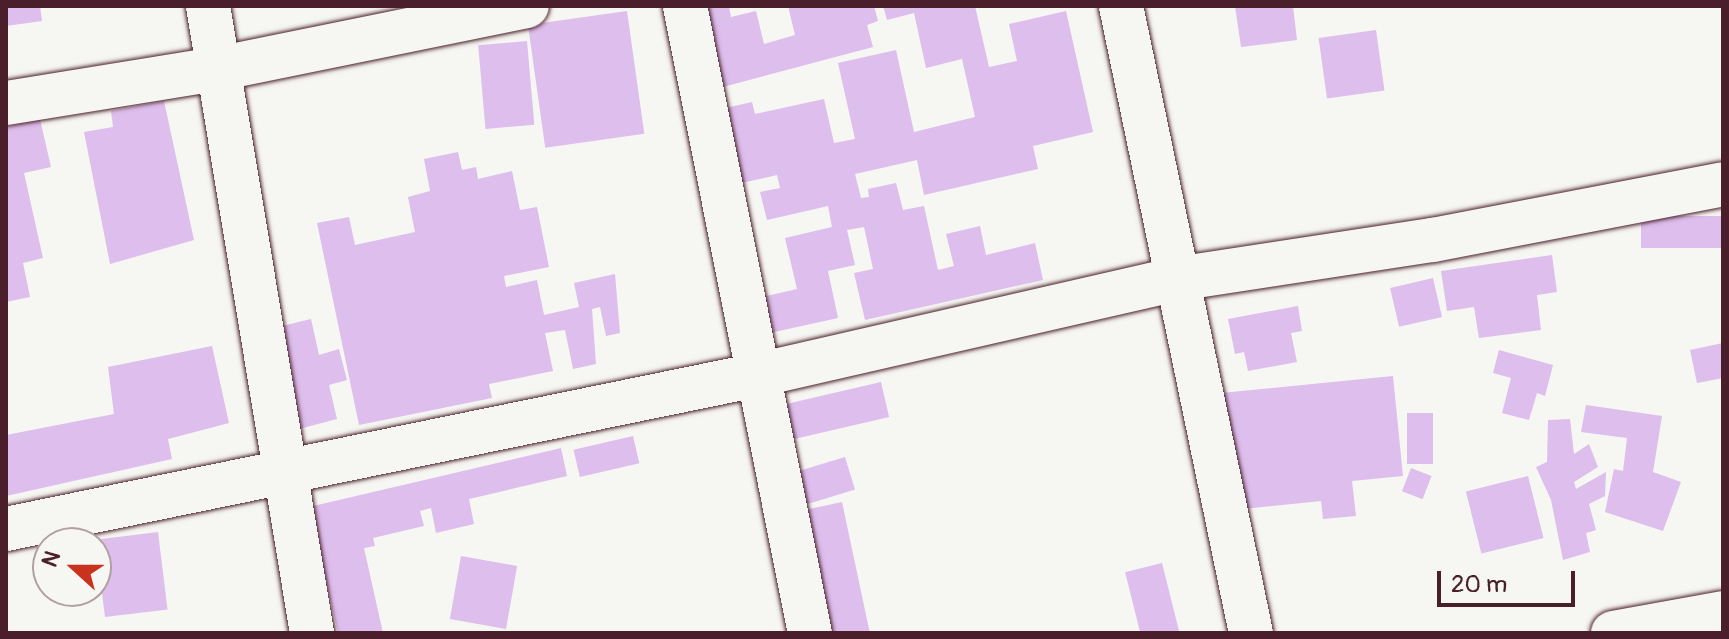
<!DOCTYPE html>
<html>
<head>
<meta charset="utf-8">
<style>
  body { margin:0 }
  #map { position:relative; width:1729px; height:639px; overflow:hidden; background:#f6f6f2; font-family:Pangolin,sans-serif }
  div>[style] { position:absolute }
  .building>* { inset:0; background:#ddbeec; transform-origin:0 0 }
  .roads { filter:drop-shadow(0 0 2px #4a1f2b) drop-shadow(0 0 2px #4a1f2b) }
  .street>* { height:44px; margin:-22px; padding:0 22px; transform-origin:22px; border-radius:22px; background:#f6f6f2 }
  span { translate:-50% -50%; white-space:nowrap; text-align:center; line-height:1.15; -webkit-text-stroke:7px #f6f6f2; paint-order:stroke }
  .frame { position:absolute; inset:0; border:8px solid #4a1f2b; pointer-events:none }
  .north { position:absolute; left:32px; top:527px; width:80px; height:80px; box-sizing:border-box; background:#f6f6f2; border:2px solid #b1a0a2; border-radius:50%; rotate:291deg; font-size:22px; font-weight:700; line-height:32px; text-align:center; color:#4a1f2b }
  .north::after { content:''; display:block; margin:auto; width:28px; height:36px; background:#c8321e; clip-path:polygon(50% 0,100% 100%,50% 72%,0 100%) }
  .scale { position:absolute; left:1437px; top:571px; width:138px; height:36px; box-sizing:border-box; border:4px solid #4a1f2b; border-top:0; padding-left:10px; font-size:24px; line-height:28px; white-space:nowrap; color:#4a1f2b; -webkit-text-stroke:6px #f6f6f2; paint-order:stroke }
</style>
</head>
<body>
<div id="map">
  <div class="building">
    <i style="clip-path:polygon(6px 6px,40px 6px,42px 21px,6px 26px)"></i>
    <i style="clip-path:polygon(703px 6px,729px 6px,731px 17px,756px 11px,764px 44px,795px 35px,788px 6px,874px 6px,878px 21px,867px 25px,873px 47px,723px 87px)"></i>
    <i style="clip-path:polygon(883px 6px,975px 6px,989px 67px,1017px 61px,1009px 24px,1066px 11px,1093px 132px,1033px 146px,1038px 169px,924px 195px,917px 160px,855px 174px,861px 198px,869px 197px,868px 189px,896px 183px,903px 210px,924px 206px,938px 270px,954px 266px,946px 234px,980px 226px,986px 255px,1035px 243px,1043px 280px,865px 320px,854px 273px,873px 269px,864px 227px,847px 230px,855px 265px,828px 271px,838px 318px,765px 334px,757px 298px,797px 289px,785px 238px,832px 227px,828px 206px,767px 220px,760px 192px,780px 188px,777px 175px,737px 184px,721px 109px,752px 102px,755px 114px,824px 99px,834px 143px,855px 139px,838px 63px,896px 50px,914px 132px,975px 117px,962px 59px,926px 68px,914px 13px,887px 20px)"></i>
    <i style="clip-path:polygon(1235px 6px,1293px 6px,1297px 40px,1241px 47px)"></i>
    <i style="left:627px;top:11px;width:124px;height:100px;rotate:82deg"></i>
    <i style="left:1376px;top:30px;width:61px;height:58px;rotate:82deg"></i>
    <i style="left:527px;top:41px;width:84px;height:49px;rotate:85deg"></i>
    <i style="clip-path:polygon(164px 101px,194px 240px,110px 264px,84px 132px,113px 127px,111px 111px)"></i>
    <i style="clip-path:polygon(40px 119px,51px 167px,24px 173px,43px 258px,23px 263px,30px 297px,6px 302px,6px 127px)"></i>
    <i style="clip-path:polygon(458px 152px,462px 170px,476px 167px,478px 179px,512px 171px,520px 210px,537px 207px,549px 267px,504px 276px,506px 287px,537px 280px,544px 315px,579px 307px,574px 283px,615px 274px,620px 333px,606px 336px,600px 307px,592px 309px,596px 364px,573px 369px,565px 330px,545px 333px,553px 371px,489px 384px,492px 398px,359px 425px,317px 223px,349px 217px,355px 245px,415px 232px,408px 197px,430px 191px,424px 159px)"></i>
    <i style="left:1723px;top:216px;width:32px;height:82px;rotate:90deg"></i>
    <i style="clip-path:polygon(1552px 255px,1557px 292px,1537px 295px,1541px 330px,1479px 338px,1474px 307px,1447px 311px,1441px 271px)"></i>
    <i style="left:1433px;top:278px;width:40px;height:44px;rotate:77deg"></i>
    <i style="clip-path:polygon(1298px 306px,1302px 331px,1291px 333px,1297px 362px,1248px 371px,1244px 352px,1235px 354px,1228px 319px)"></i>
    <i style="clip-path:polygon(311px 319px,319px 355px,339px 349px,347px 380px,329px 385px,337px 419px,299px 429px,274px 328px)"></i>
    <i style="clip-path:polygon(1723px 343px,1723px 378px,1697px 383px,1690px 350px)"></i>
    <i style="clip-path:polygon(212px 346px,229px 423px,168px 439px,172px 459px,6px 496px,6px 435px,114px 414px,108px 367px)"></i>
    <i style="clip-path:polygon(1499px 350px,1553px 365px,1545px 396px,1537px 393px,1529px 420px,1502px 413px,1511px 378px,1493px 373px)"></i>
    <i style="clip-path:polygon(1393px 376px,1403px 476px,1352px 481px,1356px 516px,1323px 519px,1321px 501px,1233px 510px,1221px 393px)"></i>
    <i style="left:881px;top:382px;width:36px;height:104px;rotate:77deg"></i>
    <i style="clip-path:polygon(1586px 405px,1662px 416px,1653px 472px,1681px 482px,1663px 531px,1605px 512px,1614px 469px,1623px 471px,1627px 438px,1581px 432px)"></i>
    <i style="left:1433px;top:413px;width:51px;height:26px;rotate:90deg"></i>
    <i style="clip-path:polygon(1570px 419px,1574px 454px,1589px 444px,1598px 467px,1574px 482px,1576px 489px,1606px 472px,1605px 496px,1589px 504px,1596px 530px,1586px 533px,1590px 552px,1563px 560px,1551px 500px,1536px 467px,1547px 462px,1548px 420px)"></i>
    <i style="left:633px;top:436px;width:28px;height:61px;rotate:77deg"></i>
    <i style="clip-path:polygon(561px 448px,567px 476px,469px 499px,474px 524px,436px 533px,431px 508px,420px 511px,424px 526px,373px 538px,375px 546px,364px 548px,383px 633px,338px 633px,309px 507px)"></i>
    <i style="left:845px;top:457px;width:34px;height:56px;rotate:73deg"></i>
    <i style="left:1411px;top:468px;width:22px;height:25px;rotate:21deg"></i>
    <i style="left:1528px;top:476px;width:64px;height:64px;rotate:76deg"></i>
    <i style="left:842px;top:502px;width:134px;height:45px;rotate:78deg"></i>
    <i style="left:158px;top:532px;width:78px;height:63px;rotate:83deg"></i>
    <i style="left:461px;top:556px;width:57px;height:64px;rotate:10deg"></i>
    <i style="left:1162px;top:563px;width:72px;height:38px;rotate:76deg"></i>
  </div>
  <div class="roads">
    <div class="street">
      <i style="left:208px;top:6px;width:636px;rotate:80.58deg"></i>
      <i style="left:685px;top:6px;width:639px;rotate:78.73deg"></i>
      <i style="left:1121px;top:6px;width:640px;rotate:78.29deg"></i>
      <i style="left:6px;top:103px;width:219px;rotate:-9.2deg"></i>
      <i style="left:222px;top:68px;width:311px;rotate:-11.5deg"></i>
      <i style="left:6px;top:529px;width:772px;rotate:-11.59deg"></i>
      <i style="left:762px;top:374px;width:426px;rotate:-12.9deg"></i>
      <i style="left:1177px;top:279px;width:259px;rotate:-8.7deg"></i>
      <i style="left:1433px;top:240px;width:295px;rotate:-10.9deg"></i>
      <i style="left:1613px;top:633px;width:112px;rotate:-10.3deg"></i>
    </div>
  </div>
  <div class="frame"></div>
  <div class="north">N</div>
  <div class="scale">20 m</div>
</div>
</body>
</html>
